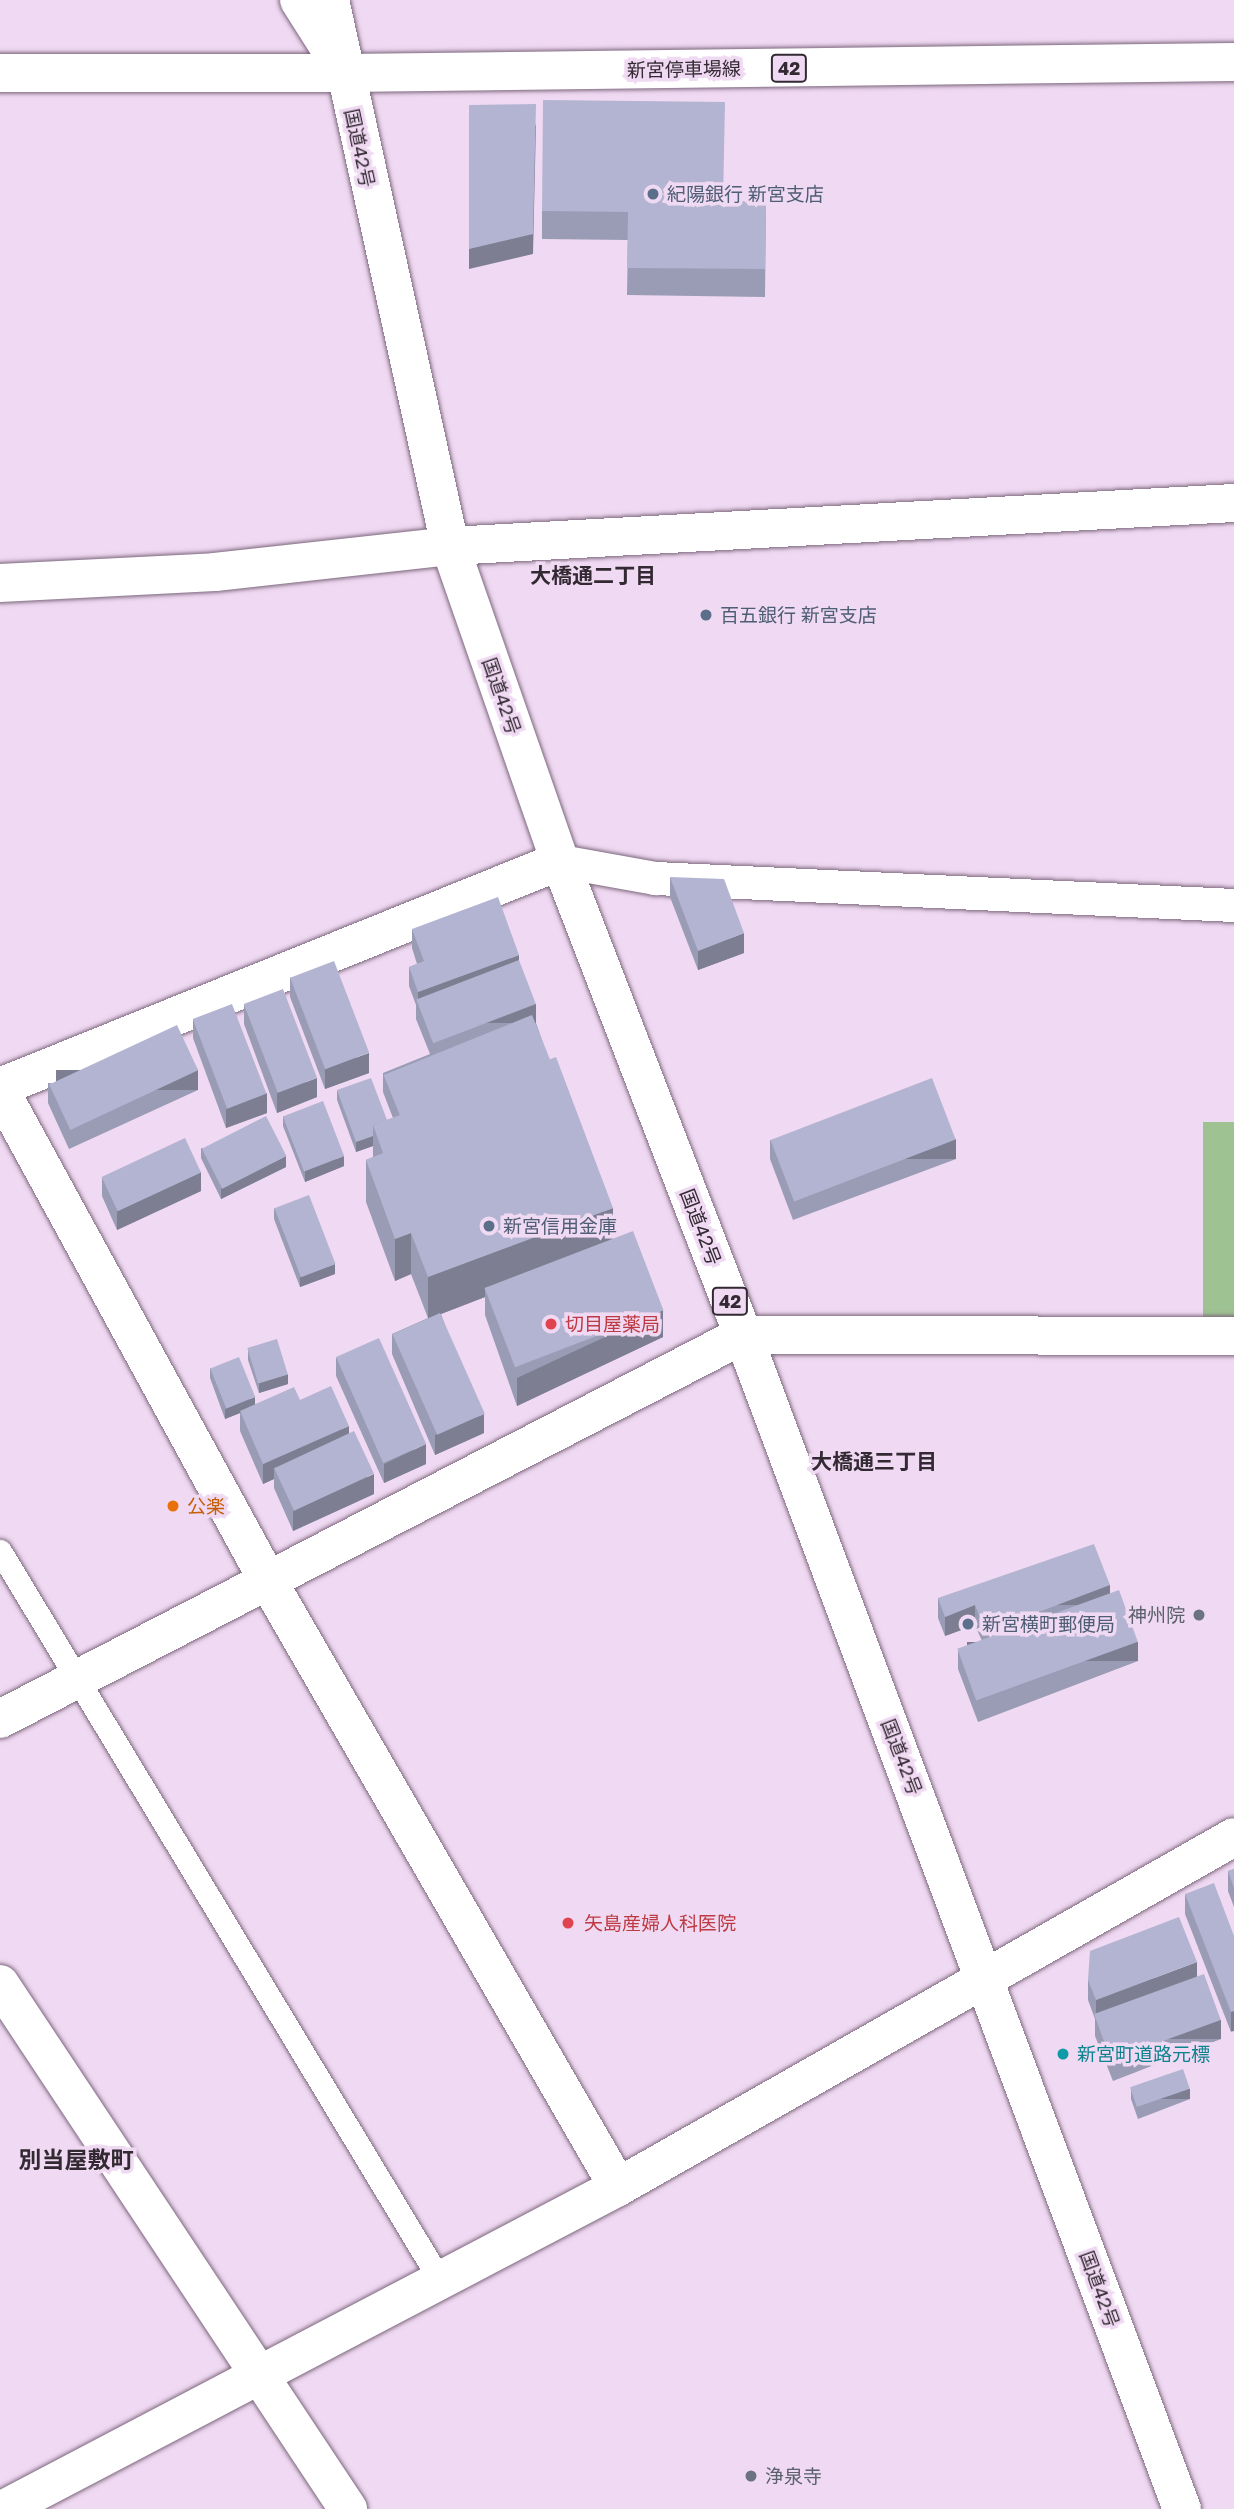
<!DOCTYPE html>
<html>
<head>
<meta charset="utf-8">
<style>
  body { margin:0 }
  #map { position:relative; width:1234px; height:2509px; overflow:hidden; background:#f0d9f2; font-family:"Golos Text","Noto Sans JP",sans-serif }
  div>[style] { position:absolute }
  .green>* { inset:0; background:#9fc292; transform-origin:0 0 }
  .roads { filter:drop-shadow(0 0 2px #7b677d) drop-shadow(0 0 2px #7b677d) }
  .service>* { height:23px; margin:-11.5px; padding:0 11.5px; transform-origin:11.5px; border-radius:11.5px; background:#fff }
  .pedestrian>* { height:33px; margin:-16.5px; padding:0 16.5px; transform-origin:16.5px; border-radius:16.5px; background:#fff }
  .minor>* { height:38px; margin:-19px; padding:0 19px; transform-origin:19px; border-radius:19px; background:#fff }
  .tertiary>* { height:38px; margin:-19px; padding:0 19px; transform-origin:19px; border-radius:19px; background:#fff }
  .primary>* { height:38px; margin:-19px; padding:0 19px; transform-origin:19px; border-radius:19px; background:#fff }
  .trunk>* { height:38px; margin:-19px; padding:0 19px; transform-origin:19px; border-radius:19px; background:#fff }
  .wall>* { inset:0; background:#9a9bb4 }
  .shaded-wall>* { inset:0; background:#7d7e92; transform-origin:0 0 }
  .building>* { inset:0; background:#b3b4d1; transform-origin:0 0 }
  .dots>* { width:19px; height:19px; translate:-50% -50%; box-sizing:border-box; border:4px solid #f0d9f2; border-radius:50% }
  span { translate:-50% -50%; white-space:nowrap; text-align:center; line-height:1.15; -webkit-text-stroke:7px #f0d9f2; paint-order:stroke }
  .shield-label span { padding:2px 5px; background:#f0d9f2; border:2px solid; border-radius:5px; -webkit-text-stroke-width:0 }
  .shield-label { font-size:18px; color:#322932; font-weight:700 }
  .street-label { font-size:19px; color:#322932 }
  .service-label { font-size:19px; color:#4e5e75 }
  .left { translate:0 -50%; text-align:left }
  .health-label { font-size:19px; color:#be3a42 }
  .food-label { font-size:19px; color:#c56008 }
  .worship-label { font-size:19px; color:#5b616d }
  .right { translate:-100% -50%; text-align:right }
  .culture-label { font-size:19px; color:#0d838f }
  .neighbourhood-label { font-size:21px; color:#322932; font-weight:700 }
  .quarter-label { font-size:23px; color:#322932; font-weight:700 }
</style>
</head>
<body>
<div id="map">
  <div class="green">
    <i style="left:1203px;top:1122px;width:31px;height:206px"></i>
  </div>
  <div class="roads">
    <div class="service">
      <i style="left:0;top:1551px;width:851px;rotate:58.89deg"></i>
    </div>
    <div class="pedestrian">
      <i style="left:560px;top:861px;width:97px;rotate:10.1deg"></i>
      <i style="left:655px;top:878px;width:580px;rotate:2.67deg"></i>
    </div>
    <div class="minor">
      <i style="left:299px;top:0;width:84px;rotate:57.6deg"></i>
      <i style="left:0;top:583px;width:215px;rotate:-2.9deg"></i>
      <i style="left:215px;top:572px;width:236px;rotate:-6.3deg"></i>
      <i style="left:0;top:1087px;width:604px;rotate:-21.98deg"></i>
      <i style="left:0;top:1090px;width:559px;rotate:61.37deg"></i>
      <i style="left:268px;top:1581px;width:700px;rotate:59.99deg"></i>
      <i style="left:0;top:1719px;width:836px;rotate:-27.33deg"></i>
      <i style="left:743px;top:1335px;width:491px;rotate:0.1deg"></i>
      <i style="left:0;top:1984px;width:630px;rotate:56.46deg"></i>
      <i style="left:4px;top:2509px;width:693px;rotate:-27.67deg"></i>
      <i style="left:618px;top:2187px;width:708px;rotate:-29.6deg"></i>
    </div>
    <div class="tertiary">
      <i style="left:0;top:73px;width:345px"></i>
      <i style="left:450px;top:546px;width:785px;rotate:-3.14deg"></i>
    </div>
    <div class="primary">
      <i style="left:345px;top:73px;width:889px;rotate:-0.71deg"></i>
    </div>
    <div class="trunk">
      <i style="left:330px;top:0;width:559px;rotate:77.6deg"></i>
      <i style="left:450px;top:546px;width:334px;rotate:70.8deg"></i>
      <i style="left:560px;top:861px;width:508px;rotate:68.89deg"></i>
      <i style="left:743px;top:1335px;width:1253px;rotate:69.5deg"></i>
    </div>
  </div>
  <div class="wall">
    <i style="clip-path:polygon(724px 201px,766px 201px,765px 297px,627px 295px,628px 240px,542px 239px,542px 211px)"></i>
    <i style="clip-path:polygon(670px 877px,744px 953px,698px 970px,670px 897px)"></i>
    <i style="clip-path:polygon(412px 929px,519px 961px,536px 1023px,613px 1239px,663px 1337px,517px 1406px,485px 1315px,485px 1297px,441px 1314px,484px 1433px,435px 1455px,392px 1354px,392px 1334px,428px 1318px,411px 1274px,395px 1281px,366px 1202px,366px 1160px,373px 1157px,373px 1146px,356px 1152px,337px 1100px,337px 1090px,387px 1120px,393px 1118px,383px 1092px,383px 1073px,430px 1054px,416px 1019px,416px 1005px,409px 986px,409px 967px,417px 964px,412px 948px)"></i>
    <i style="clip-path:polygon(290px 977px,369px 1073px,325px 1089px,290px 997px)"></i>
    <i style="clip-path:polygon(244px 1004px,317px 1097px,277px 1113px,244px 1024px)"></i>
    <i style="clip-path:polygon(193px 1019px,267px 1113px,226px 1128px,193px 1038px)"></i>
    <i style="clip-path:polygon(48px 1083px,198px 1090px,69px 1149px,48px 1103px)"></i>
    <i style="clip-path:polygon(283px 1116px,344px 1166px,305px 1182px,283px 1126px)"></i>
    <i style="clip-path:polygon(770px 1140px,956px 1159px,793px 1220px,770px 1159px)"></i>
    <i style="clip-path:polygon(201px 1148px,286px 1167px,221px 1199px,201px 1158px)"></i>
    <i style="clip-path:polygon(102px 1177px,201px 1191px,117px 1230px,102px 1196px)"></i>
    <i style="clip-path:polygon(274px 1208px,335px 1274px,300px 1287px,274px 1219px)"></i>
    <i style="clip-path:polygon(248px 1349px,288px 1384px,259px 1393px,248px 1360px)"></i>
    <i style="clip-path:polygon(336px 1357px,426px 1464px,384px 1483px,336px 1376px)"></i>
    <i style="clip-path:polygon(210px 1368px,255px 1404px,300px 1400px,349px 1433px,374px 1494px,293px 1531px,274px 1488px,274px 1479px,263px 1484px,240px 1431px,240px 1413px,225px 1419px,210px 1378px)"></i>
    <i style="clip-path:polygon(1110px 1593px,1138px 1661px,978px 1722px,958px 1669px,958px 1650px,982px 1641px,975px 1625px,945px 1636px,938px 1618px,938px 1598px)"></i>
    <i style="clip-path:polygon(1234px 1869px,1234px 1907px,1228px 1891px,1228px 1871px)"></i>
    <i style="clip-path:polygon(1185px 1894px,1234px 1936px,1234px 2031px,1231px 2032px,1185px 1914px)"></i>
    <i style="clip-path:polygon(1197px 1977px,1221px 2039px,1113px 2081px,1095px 2036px,1095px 2019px,1088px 2000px,1088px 1980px)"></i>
    <i style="clip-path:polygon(1131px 2089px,1190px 2099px,1138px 2119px,1131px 2099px)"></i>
  </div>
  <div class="shaded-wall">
    <i style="clip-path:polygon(536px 124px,533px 254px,469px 269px,469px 249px)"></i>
    <i style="clip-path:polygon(744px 933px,744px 953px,698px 970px,698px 951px)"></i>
    <i style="clip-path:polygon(519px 955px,519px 974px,418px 1005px,418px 992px)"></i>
    <i style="left:536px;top:1004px;width:19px;height:110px;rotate:90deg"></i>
    <i style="clip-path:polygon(369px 1053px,369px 1073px,325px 1089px,325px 1069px)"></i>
    <i style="left:198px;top:1070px;width:20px;height:142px;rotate:90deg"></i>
    <i style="clip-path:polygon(317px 1078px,317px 1097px,277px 1113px,277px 1093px)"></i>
    <i style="clip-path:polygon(267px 1093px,267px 1113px,226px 1128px,226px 1109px)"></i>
    <i style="clip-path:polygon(373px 1136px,373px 1146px,356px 1152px,356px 1142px)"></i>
    <i style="left:956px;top:1139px;width:20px;height:174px;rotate:90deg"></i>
    <i style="clip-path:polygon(286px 1156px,286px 1167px,221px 1199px,221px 1189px)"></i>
    <i style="clip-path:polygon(344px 1156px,344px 1166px,305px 1182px,305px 1171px)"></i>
    <i style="clip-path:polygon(201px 1172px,201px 1191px,117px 1230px,117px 1211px)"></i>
    <i style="clip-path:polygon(613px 1208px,613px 1250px,485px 1288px,485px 1297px,428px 1319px,428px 1277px)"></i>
    <i style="clip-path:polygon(411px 1233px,411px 1274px,395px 1281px,395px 1239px)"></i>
    <i style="clip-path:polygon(335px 1264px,335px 1274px,300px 1287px,300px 1277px)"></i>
    <i style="clip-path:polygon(663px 1310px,663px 1337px,517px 1406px,517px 1378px)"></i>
    <i style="clip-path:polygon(288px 1374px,288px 1384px,259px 1393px,259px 1383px)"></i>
    <i style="clip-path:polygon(255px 1397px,255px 1407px,225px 1419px,225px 1409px)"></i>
    <i style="clip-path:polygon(484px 1414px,484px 1433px,435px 1455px,435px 1435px)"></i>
    <i style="clip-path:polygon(349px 1426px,349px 1446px,274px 1468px,274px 1479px,263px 1484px,263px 1464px)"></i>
    <i style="clip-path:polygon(426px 1444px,426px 1464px,384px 1483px,384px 1464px)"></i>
    <i style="clip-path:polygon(374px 1474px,374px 1494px,293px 1531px,293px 1511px)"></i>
    <i style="left:1110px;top:1585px;width:20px;height:133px;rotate:90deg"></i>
    <i style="clip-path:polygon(975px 1605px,975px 1625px,945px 1636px,945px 1617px)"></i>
    <i style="left:1138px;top:1642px;width:19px;height:171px;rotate:90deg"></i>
    <i style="clip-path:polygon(1197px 1962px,1197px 1981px,1096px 2017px,1096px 2000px)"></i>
    <i style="left:1234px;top:2011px;width:20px;height:3px;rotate:90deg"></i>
    <i style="left:1221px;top:2020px;width:19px;height:116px;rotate:90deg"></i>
    <i style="left:1190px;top:2089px;width:10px;height:56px;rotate:90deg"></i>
  </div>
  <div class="building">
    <i style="clip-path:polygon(543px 100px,725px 102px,723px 201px,766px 201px,765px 269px,627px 268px,628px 212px,542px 211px)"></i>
    <i style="clip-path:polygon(536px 104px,533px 234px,469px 249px,469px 105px)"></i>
    <i style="clip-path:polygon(670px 877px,724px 879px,744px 933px,698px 951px)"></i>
    <i style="clip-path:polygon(498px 897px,519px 955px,418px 992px,409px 967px,424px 961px,412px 929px)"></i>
    <i style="left:519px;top:960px;width:47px;height:110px;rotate:69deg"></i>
    <i style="left:334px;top:961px;width:98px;height:47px;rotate:69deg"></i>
    <i style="left:283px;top:989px;width:95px;height:42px;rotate:69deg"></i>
    <i style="left:232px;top:1004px;width:96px;height:42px;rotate:69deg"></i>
    <i style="left:532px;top:1015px;width:48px;height:160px;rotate:68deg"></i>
    <i style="left:177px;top:1025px;width:50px;height:141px;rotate:65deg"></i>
    <i style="clip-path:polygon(556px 1057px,613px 1208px,428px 1277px,411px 1233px,395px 1239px,366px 1160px,383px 1153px,373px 1125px)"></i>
    <i style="clip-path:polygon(371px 1078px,387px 1120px,373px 1125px,373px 1136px,356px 1142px,337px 1090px)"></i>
    <i style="left:932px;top:1078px;width:66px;height:173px;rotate:69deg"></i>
    <i style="left:323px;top:1101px;width:59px;height:43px;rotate:69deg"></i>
    <i style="left:266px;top:1116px;width:45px;height:72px;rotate:63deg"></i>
    <i style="left:185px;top:1138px;width:38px;height:92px;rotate:65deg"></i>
    <i style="left:309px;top:1195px;width:74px;height:37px;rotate:69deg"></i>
    <i style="left:633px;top:1231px;width:85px;height:159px;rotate:69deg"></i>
    <i style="left:440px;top:1313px;width:110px;height:52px;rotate:66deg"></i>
    <i style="left:379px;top:1338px;width:116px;height:47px;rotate:66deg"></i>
    <i style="left:277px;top:1339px;width:37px;height:31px;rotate:73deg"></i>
    <i style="left:239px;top:1357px;width:43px;height:31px;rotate:68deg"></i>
    <i style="clip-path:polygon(331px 1386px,349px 1426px,263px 1464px,240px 1411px,294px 1387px,300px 1400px)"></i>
    <i style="left:354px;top:1431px;width:47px;height:88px;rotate:65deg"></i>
    <i style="clip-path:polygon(1094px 1544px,1110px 1585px,986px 1632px,975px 1605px,945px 1617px,938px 1598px)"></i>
    <i style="left:1119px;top:1590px;width:55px;height:172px;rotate:70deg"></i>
    <i style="clip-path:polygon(1234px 1869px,1234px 1888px,1228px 1871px)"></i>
    <i style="clip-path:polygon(1214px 1883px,1234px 1936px,1234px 2011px,1231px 2012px,1185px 1894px)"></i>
    <i style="clip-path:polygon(1179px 1917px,1197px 1962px,1096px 2000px,1088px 1980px,1090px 1951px)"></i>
    <i style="left:1204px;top:1974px;width:49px;height:117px;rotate:70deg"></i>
    <i style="left:1183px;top:2069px;width:21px;height:56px;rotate:71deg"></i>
  </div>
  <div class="dots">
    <i style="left:653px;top:194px;background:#5c6f8a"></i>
    <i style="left:706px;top:615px;background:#5c6f8a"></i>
    <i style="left:489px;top:1226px;background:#5c6f8a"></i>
    <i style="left:551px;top:1324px;background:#e0444e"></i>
    <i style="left:173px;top:1506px;background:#e8710a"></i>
    <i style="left:1199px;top:1615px;background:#6b7280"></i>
    <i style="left:968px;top:1624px;background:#5c6f8a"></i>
    <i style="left:568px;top:1923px;background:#e0444e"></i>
    <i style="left:1063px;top:2054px;background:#0f9aa8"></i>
    <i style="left:751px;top:2476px;background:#6b7280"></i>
  </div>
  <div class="shield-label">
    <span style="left:789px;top:68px">42</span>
    <span style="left:730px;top:1301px">42</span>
  </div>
  <div class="street-label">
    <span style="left:684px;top:69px;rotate:-1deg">新宮停車場線</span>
    <span style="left:360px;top:148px;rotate:78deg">国道42号</span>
    <span style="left:502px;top:696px;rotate:71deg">国道42号</span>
    <span style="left:701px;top:1227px;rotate:69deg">国道42号</span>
    <span style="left:902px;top:1757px;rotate:69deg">国道42号</span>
    <span style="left:1100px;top:2289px;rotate:70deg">国道42号</span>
  </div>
  <div class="service-label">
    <span class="left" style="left:667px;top:194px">紀陽銀行 新宮支店</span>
    <span class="left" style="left:720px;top:615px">百五銀行 新宮支店</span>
    <span class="left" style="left:503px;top:1226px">新宮信用金庫</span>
    <span class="left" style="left:982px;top:1624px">新宮横町郵便局</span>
  </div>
  <div class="health-label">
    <span class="left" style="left:565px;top:1324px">切目屋薬局</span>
    <span class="left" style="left:584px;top:1923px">矢島産婦人科医院</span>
  </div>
  <div class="food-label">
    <span class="left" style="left:187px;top:1506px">公楽</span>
  </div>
  <div class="worship-label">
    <span class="right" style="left:1185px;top:1615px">神州院</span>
    <span class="left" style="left:765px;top:2476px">浄泉寺</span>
  </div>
  <div class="culture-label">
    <span class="left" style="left:1077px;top:2054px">新宮町道路元標</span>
  </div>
  <div class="neighbourhood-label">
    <span style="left:593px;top:575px">大橋通二丁目</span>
    <span style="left:874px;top:1461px">大橋通三丁目</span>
  </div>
  <div class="quarter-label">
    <span style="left:76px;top:2159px">別当屋敷町</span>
  </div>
</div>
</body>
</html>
